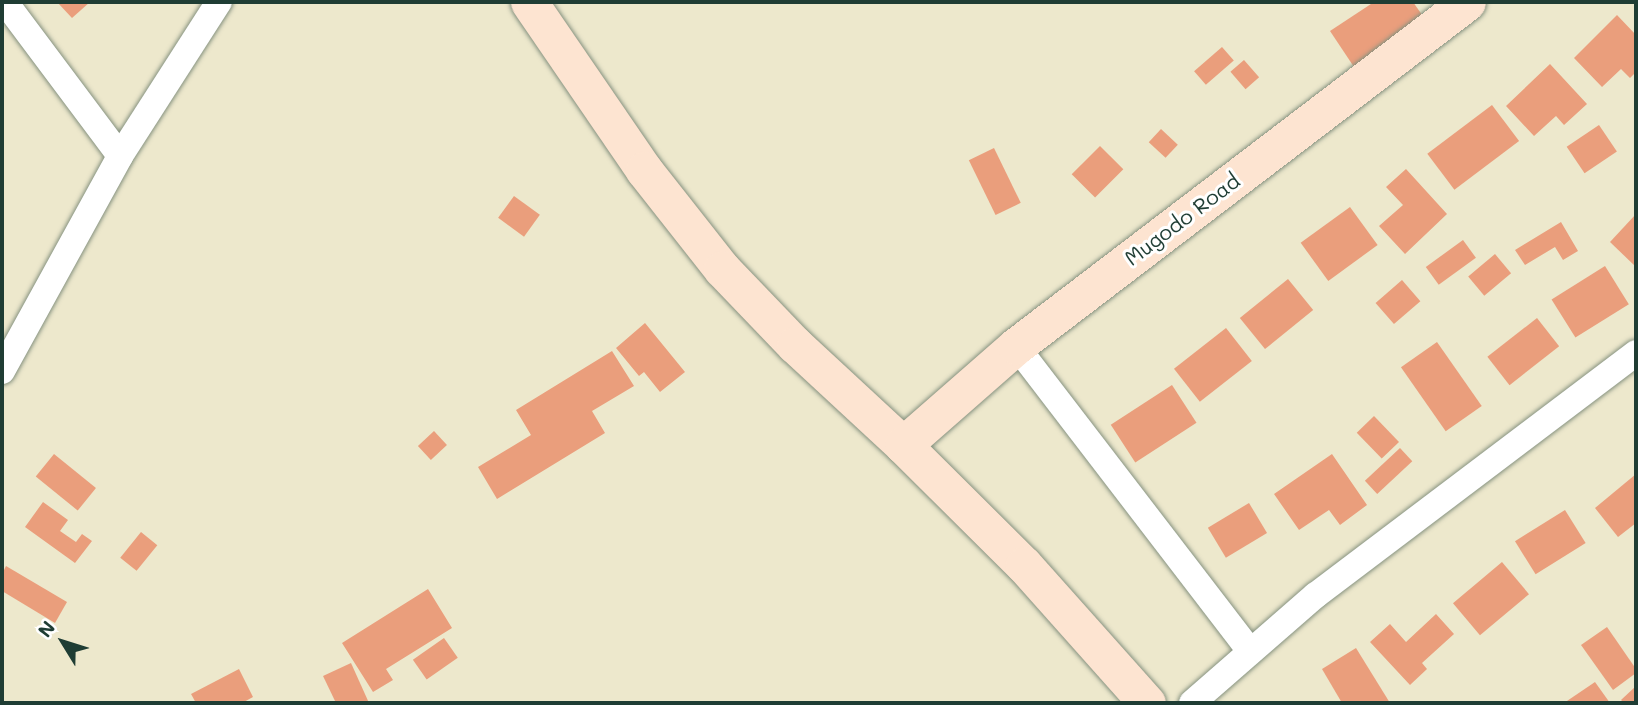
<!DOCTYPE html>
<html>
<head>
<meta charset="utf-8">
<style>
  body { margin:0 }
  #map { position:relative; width:1638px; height:705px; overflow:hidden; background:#ede8cc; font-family:Mali,sans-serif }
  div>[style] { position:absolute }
  .building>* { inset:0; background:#ea9e7c; transform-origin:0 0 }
  .roads { filter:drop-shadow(0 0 2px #869280) drop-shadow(0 0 2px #869280) }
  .street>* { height:26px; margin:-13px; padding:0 13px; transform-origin:13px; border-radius:13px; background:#fff }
  .secondary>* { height:37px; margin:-18.5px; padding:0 18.5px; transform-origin:18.5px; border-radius:18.5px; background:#fde4d1 }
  span { translate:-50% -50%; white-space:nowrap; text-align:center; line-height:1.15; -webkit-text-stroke:6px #fff; paint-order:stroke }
  .street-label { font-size:21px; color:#1f3d34 }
  .frame { position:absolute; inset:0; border:4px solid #1f3d34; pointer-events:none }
  .north { position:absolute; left:28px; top:607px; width:70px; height:70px; -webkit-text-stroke:5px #fff; paint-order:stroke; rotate:308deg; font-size:19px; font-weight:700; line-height:28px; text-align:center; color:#1f3d34 }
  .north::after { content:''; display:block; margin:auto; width:24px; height:32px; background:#1f3d34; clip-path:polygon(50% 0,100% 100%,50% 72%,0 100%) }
</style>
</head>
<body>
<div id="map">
  <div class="building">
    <i style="clip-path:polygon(57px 2px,90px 2px,72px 18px)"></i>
    <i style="clip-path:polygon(1374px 2px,1413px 2px,1425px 19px,1354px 67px,1330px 31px)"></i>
    <i style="clip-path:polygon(1617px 15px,1636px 35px,1636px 72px,1630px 78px,1621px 69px,1602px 87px,1574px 58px)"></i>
    <i style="left:1222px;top:47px;width:18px;height:37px;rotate:49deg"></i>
    <i style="left:1244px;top:60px;width:23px;height:18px;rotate:49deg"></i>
    <i style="clip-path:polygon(1550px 64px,1587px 104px,1564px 125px,1556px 116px,1534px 136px,1506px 106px)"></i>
    <i style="left:1492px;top:105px;width:45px;height:81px;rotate:53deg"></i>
    <i style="left:1599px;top:125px;width:32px;height:39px;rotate:56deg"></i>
    <i style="left:1161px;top:129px;width:23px;height:18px;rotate:43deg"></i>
    <i style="left:1100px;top:146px;width:33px;height:40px;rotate:45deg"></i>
    <i style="left:994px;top:148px;width:61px;height:28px;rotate:64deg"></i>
    <i style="clip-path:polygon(1406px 169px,1447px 214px,1405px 254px,1379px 226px,1403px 205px,1386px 187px)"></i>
    <i style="left:514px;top:196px;width:32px;height:27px;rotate:36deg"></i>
    <i style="left:1350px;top:207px;width:47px;height:61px;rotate:54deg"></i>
    <i style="clip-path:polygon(1636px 214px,1636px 267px,1610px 242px)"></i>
    <i style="clip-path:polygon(1561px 222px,1578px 251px,1563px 260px,1555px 247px,1525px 265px,1515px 250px)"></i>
    <i style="left:1463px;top:240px;width:22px;height:46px;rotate:54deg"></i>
    <i style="left:1495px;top:254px;width:25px;height:35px;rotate:50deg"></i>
    <i style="left:1605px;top:266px;width:45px;height:63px;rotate:58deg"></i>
    <i style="left:1288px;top:279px;width:40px;height:62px;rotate:51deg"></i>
    <i style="left:1402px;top:280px;width:28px;height:35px;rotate:49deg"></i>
    <i style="left:1537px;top:318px;width:36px;height:63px;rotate:52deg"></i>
    <i style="clip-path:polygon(645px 323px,685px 372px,660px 392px,644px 372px,639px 376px,616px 348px)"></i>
    <i style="left:1226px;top:328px;width:42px;height:66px;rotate:52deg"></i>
    <i style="left:1437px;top:342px;width:78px;height:44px;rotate:55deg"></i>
    <i style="clip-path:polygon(612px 351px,634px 386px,592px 411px,605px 433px,497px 499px,478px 467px,531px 435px,516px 410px)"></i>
    <i style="left:1172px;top:385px;width:45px;height:73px;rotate:57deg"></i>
    <i style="left:1374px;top:416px;width:36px;height:24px;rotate:46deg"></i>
    <i style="left:434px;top:431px;width:19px;height:22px;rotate:47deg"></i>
    <i style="left:1400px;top:448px;width:18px;height:48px;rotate:47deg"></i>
    <i style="left:54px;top:454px;width:54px;height:29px;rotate:39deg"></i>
    <i style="clip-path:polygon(1332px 454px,1367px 505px,1340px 525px,1329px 510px,1299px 530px,1274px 494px)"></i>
    <i style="clip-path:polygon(1636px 474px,1636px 523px,1618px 537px,1595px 508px)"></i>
    <i style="clip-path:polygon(43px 502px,68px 520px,60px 531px,76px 542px,82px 534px,92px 541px,75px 563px,25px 527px)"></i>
    <i style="left:1249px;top:503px;width:35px;height:48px;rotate:59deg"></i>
    <i style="left:1565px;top:510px;width:39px;height:59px;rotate:58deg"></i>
    <i style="left:141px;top:532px;width:21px;height:33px;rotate:39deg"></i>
    <i style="left:1502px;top:562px;width:42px;height:64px;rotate:50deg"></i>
    <i style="clip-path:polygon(6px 566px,67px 602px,55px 623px,2px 591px,2px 574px)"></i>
    <i style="clip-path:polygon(428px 589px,452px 628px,386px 669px,393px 680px,373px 692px,342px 643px)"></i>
    <i style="clip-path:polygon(1436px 614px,1454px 634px,1422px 663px,1427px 669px,1410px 685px,1370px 642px,1390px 624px,1406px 642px)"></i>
    <i style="clip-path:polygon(1607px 627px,1636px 669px,1636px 673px,1613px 690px,1581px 645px)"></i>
    <i style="left:444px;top:638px;width:24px;height:38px;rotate:55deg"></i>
    <i style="clip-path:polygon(1356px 648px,1390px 703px,1342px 703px,1322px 669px)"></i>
    <i style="clip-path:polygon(351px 663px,369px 703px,336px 703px,323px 676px)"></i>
    <i style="clip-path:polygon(239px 669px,253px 697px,242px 703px,196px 703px,191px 694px)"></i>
    <i style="clip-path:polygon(1595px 682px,1610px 703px,1564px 703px)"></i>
    <i style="clip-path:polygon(1636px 686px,1636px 703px,1624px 703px,1621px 700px)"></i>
  </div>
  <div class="roads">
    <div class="street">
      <i style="left:5px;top:2px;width:192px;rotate:53.2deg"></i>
      <i style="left:1016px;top:346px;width:384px;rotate:52.5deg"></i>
      <i style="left:2px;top:371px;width:245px;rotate:-61.2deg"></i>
      <i style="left:120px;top:156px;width:183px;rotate:-57.3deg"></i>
      <i style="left:1192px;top:703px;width:164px;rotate:-41.1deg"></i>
      <i style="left:1316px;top:595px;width:401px;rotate:-37.1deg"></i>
    </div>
    <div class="secondary">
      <i style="left:529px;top:2px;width:204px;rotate:55.6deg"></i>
      <i style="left:644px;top:170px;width:126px;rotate:51.8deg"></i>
      <i style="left:722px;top:269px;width:105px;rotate:46.2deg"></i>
      <i style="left:795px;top:345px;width:147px;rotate:42.8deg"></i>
      <i style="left:903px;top:445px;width:170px;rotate:44.8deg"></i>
      <i style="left:1024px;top:565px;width:185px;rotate:48.3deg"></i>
      <i style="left:903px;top:445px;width:150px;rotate:-41.2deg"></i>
      <i style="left:1016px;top:346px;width:567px;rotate:-37.33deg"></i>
    </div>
  </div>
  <div class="street-label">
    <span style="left:1182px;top:219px;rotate:-37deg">Mugodo Road</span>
  </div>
  <div class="frame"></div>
  <div class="north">N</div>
</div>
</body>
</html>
